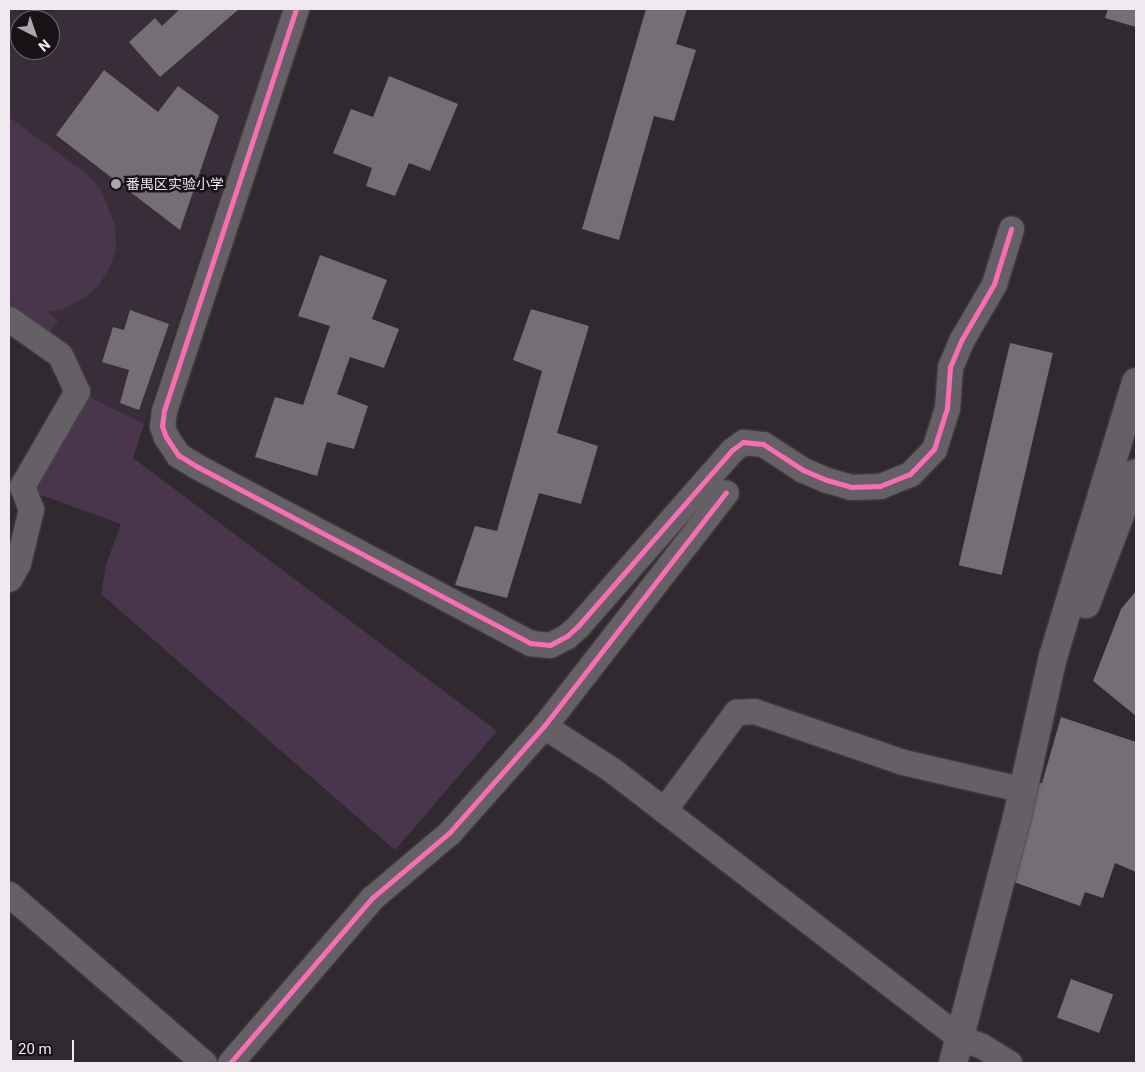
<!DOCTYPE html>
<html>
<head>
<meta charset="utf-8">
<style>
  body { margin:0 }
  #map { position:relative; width:1145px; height:1072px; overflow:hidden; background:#302a30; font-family:Roboto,"Noto Sans SC",sans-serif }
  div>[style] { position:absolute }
  .built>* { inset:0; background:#3a2d3a }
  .green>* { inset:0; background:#4a364c }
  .building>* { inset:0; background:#746f75; transform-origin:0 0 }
  .roads { filter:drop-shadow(0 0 1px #4b474b) drop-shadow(0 0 1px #4b474b) }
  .street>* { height:25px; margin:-12.5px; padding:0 12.5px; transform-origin:12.5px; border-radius:12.5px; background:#656065 }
  .secondary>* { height:28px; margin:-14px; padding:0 14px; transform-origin:14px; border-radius:14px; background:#656065 }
  .cycleway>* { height:5px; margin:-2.5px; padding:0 2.5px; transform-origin:2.5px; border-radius:2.5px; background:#f96db3 }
  .dots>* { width:14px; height:14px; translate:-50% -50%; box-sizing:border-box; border:2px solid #171317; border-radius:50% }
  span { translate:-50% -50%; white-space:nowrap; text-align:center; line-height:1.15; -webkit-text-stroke:5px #171317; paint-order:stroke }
  .poi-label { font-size:14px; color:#f0e9f0 }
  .left { translate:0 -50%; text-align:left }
  .frame { position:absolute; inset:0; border:10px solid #f0e9f0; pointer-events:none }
  .north { position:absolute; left:10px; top:10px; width:50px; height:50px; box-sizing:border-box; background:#171317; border:1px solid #6e696e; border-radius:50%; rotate:139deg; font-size:14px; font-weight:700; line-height:20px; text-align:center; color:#f0e9f0 }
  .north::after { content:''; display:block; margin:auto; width:18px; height:22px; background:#ada6ad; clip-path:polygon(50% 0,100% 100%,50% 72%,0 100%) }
  .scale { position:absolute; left:10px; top:1040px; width:64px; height:22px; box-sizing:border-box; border:2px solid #f0e9f0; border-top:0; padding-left:6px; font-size:15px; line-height:18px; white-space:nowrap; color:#f0e9f0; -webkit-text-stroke:4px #171317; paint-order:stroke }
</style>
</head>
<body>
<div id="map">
  <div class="built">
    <i style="clip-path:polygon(9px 9px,17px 9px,31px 20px,20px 20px,20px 50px,50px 50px,50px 20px,35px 20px,59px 9px,282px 9px,144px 424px,77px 391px,9px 319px)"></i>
  </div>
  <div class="green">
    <i style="clip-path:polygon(9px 117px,88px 175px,101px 190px,115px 226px,116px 250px,110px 267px,98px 286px,84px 298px,63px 309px,48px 312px,58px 321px,45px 337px,9px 310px)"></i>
    <i style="clip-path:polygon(85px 395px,144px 424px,133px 458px,497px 731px,395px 850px,101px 594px,106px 565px,121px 524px,30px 491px)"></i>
  </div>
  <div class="building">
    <i style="clip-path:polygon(180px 9px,239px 9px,160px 77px,129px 42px,155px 18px,162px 26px)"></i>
    <i style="clip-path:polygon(646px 9px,687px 9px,676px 44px,696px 50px,674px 121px,654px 116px,619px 240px,582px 229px)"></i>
    <i style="clip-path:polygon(1108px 9px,1136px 9px,1136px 27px,1105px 18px)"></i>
    <i style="clip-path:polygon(104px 70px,158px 112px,178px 86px,219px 116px,180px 230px,56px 135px)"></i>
    <i style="clip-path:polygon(389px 76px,458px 104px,430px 171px,409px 163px,395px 196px,366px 186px,372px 168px,333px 153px,351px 109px,373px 117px)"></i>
    <i style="clip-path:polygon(320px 255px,387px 280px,372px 319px,399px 329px,384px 368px,350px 357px,337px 394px,368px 406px,354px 449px,327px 442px,317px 476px,255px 457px,275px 397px,303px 405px,330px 326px,298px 316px)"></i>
    <i style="clip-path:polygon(531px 309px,589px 326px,557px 433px,598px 446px,581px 504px,539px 493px,507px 598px,455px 585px,475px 526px,497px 531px,542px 371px,513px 360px)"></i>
    <i style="clip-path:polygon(130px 310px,169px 324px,139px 410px,120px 403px,129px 370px,102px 362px,113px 327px,124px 330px)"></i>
    <i style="left:1010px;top:343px;width:44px;height:228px;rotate:13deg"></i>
    <i style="clip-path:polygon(1136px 591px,1136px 716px,1093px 681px,1121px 609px)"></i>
    <i style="clip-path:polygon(1061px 717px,1136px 742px,1136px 872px,1115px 863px,1103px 898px,1085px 892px,1080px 906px,1006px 879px,1032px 782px,1042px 783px)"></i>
    <i style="left:1071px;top:979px;width:45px;height:41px;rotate:20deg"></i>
  </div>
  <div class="roads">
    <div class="street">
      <i style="left:296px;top:9px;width:422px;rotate:108.2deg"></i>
      <i style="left:164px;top:410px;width:16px;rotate:97deg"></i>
      <i style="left:162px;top:426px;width:12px;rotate:70deg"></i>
      <i style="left:166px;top:437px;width:22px;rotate:56deg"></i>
      <i style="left:178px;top:455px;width:21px;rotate:31deg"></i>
      <i style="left:196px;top:466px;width:379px;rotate:27.9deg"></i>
      <i style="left:531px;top:643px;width:19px;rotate:6deg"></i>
      <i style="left:550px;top:645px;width:19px;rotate:-28deg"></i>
      <i style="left:567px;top:636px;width:15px;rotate:-42deg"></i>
      <i style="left:578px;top:626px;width:234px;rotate:-48.8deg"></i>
      <i style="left:732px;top:450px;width:14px;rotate:-36deg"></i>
      <i style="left:743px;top:442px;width:20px;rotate:6deg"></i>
      <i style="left:763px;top:444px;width:48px;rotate:33deg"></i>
      <i style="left:803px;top:470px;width:26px;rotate:23deg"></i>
      <i style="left:827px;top:480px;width:25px;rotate:16deg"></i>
      <i style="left:851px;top:487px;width:29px;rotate:-2deg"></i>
      <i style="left:880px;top:486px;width:32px;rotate:-22deg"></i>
      <i style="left:910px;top:474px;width:35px;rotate:-46deg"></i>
      <i style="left:934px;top:449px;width:43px;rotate:-72.4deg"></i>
      <i style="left:947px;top:408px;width:41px;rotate:-85.8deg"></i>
      <i style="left:950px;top:367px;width:30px;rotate:-67deg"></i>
      <i style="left:962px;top:339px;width:64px;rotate:-59.8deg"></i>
      <i style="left:994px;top:284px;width:58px;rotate:-72.8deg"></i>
      <i style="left:9px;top:319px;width:62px;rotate:35.2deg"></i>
      <i style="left:60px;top:355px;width:40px;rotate:65deg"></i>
      <i style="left:77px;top:391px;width:110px;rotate:120.1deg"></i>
      <i style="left:22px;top:486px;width:25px;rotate:69deg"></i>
      <i style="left:31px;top:509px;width:56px;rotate:103.5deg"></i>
      <i style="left:18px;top:563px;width:18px;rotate:119deg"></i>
      <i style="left:544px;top:726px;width:81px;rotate:32.9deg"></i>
      <i style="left:612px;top:770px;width:439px;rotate:37.6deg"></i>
      <i style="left:960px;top:1038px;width:23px;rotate:20deg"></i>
      <i style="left:982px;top:1046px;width:32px;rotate:32deg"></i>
      <i style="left:664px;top:810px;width:122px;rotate:-53.7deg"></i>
      <i style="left:736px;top:712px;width:18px;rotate:-3deg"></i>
      <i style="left:754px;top:711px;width:157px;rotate:18.9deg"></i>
      <i style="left:903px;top:762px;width:124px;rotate:13deg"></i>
      <i style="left:9px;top:894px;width:258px;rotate:40.9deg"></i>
      <i style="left:230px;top:1063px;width:218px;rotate:-49.3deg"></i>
      <i style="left:372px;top:898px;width:101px;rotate:-40.2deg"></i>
      <i style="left:449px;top:833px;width:143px;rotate:-48.4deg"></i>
      <i style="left:544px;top:726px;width:296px;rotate:-52.1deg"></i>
    </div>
    <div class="secondary">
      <i style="left:1086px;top:604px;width:140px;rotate:-69.1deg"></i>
      <i style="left:953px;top:1063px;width:258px;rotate:-75.4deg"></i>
      <i style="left:1018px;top:813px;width:160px;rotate:-77.4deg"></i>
      <i style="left:1053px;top:657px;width:287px;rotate:-73.2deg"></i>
    </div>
  </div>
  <div class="cycleway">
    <i style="left:296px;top:9px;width:422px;rotate:108.2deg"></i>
    <i style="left:164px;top:410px;width:16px;rotate:97deg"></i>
    <i style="left:162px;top:426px;width:12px;rotate:70deg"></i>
    <i style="left:166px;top:437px;width:22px;rotate:56deg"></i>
    <i style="left:178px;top:455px;width:21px;rotate:31deg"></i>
    <i style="left:196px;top:466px;width:379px;rotate:27.9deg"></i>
    <i style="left:531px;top:643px;width:19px;rotate:6deg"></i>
    <i style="left:550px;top:645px;width:19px;rotate:-28deg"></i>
    <i style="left:567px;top:636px;width:15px;rotate:-42deg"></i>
    <i style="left:578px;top:626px;width:234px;rotate:-48.8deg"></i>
    <i style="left:732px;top:450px;width:14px;rotate:-36deg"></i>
    <i style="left:743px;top:442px;width:20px;rotate:6deg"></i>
    <i style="left:763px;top:444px;width:48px;rotate:33deg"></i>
    <i style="left:803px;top:470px;width:26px;rotate:23deg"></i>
    <i style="left:827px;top:480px;width:25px;rotate:16deg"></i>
    <i style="left:851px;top:487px;width:29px;rotate:-2deg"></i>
    <i style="left:880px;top:486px;width:32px;rotate:-22deg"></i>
    <i style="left:910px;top:474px;width:35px;rotate:-46deg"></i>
    <i style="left:934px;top:449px;width:43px;rotate:-72.4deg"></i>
    <i style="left:947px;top:408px;width:41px;rotate:-85.8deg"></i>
    <i style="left:950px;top:367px;width:30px;rotate:-67deg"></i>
    <i style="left:962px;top:339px;width:64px;rotate:-59.8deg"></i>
    <i style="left:994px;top:284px;width:58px;rotate:-72.8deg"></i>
    <i style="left:230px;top:1063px;width:218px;rotate:-49.3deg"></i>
    <i style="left:372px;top:898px;width:101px;rotate:-40.2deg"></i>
    <i style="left:449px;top:833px;width:143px;rotate:-48.4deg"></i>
    <i style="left:544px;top:726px;width:296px;rotate:-52.1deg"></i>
  </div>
  <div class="dots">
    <i style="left:116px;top:184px;background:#ada6ad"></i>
  </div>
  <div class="poi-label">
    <span class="left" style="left:126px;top:184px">番禺区实验小学</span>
  </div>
  <div class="frame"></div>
  <div class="north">N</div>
  <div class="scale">20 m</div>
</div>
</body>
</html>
